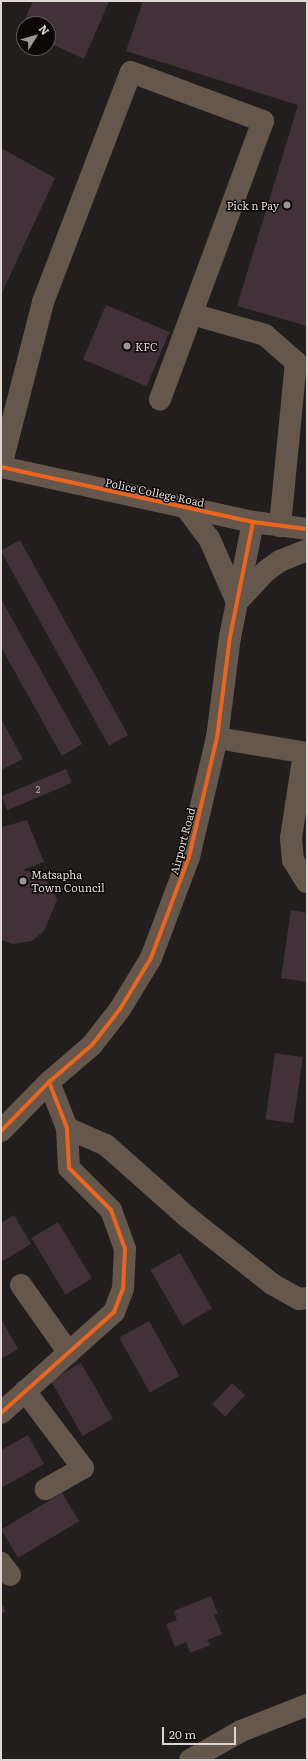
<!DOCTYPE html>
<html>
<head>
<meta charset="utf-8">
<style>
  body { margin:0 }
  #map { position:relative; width:308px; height:1761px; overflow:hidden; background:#231e1e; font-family:Literata,serif }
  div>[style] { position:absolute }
  .building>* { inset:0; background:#423139; transform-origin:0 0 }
  .minor>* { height:22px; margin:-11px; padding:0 11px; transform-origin:11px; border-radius:11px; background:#66574c }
  .cycleway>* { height:4px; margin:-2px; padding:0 2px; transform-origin:2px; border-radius:2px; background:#eb651d }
  .dots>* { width:11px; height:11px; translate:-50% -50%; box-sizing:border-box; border:2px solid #0c0808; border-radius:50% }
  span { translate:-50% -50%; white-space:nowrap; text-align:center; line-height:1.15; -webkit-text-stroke:3px #0c0808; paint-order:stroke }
  .number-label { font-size:9px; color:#b7aeaf }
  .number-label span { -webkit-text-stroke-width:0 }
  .poi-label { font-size:11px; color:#ded7d6 }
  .right { translate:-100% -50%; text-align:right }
  .left { translate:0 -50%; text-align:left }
  .street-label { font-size:11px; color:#ded7d6 }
  .frame { position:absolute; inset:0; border:2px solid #ded7d6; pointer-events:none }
  .north { position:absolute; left:16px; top:16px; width:40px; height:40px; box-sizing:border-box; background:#0c0808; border:1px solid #605b5a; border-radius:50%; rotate:53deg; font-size:11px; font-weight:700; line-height:16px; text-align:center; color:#ded7d6 }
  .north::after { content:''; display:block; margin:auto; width:14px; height:18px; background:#9d9696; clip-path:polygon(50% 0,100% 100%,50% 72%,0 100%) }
  .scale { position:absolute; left:162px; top:1727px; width:74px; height:18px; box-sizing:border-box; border:2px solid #ded7d6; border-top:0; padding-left:5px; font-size:12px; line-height:14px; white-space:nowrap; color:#ded7d6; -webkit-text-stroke:3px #0c0808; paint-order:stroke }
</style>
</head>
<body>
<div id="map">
  <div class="building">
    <i style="clip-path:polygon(33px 1px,109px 2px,84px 59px,48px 42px,48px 24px,24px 24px,24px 31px,20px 30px)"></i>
    <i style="clip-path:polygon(143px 1px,307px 1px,307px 326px,237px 306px,298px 105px,126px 51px)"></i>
    <i style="clip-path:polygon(1px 148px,55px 178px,1px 295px)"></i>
    <i style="left:106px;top:305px;width:69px;height:59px;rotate:23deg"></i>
    <i style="left:20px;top:540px;width:223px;height:22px;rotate:61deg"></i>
    <i style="clip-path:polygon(1px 599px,82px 744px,62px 756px,1px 647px)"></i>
    <i style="clip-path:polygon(1px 719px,23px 759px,1px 770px)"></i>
    <i style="left:66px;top:769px;width:15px;height:70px;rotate:67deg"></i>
    <i style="clip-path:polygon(27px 820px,44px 862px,23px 870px,40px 874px,52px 888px,57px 900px,44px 931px,32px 941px,13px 944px,1px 940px,1px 823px,3px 827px)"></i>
    <i style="clip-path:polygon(291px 910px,307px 913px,307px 982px,281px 978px)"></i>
    <i style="left:275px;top:1053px;width:28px;height:67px;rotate:8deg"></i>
    <i style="clip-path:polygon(14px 1215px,31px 1244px,1px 1262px,1px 1223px)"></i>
    <i style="left:58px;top:1222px;width:66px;height:31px;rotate:59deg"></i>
    <i style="left:180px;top:1253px;width:64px;height:34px;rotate:60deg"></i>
    <i style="clip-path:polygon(1px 1318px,18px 1349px,1px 1359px)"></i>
    <i style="left:149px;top:1321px;width:63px;height:34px;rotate:61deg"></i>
    <i style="left:81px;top:1363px;width:64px;height:35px;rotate:60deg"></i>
    <i style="left:232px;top:1383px;width:18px;height:29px;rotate:43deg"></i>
    <i style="clip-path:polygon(28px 1435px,44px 1464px,1px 1488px,1px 1450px)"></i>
    <i style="left:62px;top:1493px;width:33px;height:71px;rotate:59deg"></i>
    <i style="clip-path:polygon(211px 1596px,218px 1614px,214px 1615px,222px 1634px,208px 1640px,210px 1645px,190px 1653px,186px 1642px,175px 1647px,166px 1624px,177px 1620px,174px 1611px)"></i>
    <i style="clip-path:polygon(1px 1602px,6px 1611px,1px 1614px)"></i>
  </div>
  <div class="minor">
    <i style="left:192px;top:314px;width:76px;rotate:16deg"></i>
    <i style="left:265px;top:335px;width:41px;rotate:41.1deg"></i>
    <i style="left:296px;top:362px;width:165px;rotate:95.6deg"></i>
    <i style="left:1px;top:466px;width:169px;rotate:-75.6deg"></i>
    <i style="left:43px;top:302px;width:246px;rotate:-69.1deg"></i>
    <i style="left:131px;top:72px;width:141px;rotate:20.4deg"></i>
    <i style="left:263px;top:121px;width:297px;rotate:110.3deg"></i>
    <i style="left:1px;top:467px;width:258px;rotate:12.3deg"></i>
    <i style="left:253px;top:522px;width:54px;rotate:7.4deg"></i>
    <i style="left:186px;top:508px;width:38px;rotate:53deg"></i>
    <i style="left:209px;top:538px;width:70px;rotate:66.4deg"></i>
    <i style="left:237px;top:602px;width:42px;rotate:-46.9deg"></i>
    <i style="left:266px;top:571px;width:17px;rotate:-36deg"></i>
    <i style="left:280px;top:561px;width:29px;rotate:-22deg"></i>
    <i style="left:217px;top:738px;width:91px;rotate:9.5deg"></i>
    <i style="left:304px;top:753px;width:86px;rotate:98.7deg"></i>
    <i style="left:291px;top:838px;width:22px;rotate:85deg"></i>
    <i style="left:293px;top:860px;width:26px;rotate:58deg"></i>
    <i style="left:67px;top:1128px;width:43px;rotate:23.6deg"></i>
    <i style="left:106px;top:1145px;width:107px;rotate:41.6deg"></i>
    <i style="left:186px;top:1216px;width:110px;rotate:38.3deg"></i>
    <i style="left:272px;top:1284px;width:31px;rotate:29deg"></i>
    <i style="left:299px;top:1299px;width:8px;rotate:-7deg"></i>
    <i style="left:1px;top:1131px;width:69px;rotate:-45.6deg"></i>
    <i style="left:49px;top:1082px;width:57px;rotate:-40.7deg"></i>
    <i style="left:92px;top:1045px;width:46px;rotate:-52.1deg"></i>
    <i style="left:120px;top:1009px;width:60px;rotate:-58.7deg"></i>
    <i style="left:151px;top:958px;width:108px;rotate:-69.4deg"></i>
    <i style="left:189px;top:857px;width:122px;rotate:-76.8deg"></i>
    <i style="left:217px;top:738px;width:102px;rotate:-82.7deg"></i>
    <i style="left:230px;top:637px;width:117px;rotate:-78.7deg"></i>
    <i style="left:21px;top:1285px;width:83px;rotate:54.8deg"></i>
    <i style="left:25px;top:1391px;width:96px;rotate:53deg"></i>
    <i style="left:83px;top:1468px;width:43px;rotate:150.4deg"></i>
    <i style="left:1px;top:1413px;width:152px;rotate:-41.8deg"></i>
    <i style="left:114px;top:1312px;width:26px;rotate:-69deg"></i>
    <i style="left:123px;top:1288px;width:39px;rotate:-87deg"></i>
    <i style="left:125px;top:1249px;width:41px;rotate:-109.7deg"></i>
    <i style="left:111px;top:1210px;width:59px;rotate:-135deg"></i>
    <i style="left:69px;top:1168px;width:40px;rotate:-92.9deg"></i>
    <i style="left:67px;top:1128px;width:49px;rotate:-111.4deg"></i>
    <i style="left:1px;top:1563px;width:15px;rotate:53deg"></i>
    <i style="left:190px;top:1760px;width:59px;rotate:-29.6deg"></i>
    <i style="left:241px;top:1731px;width:71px;rotate:-21.5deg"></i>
  </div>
  <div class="cycleway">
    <i style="left:1px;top:467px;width:258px;rotate:12.3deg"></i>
    <i style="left:253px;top:522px;width:54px;rotate:7.4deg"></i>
    <i style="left:1px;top:1131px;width:69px;rotate:-45.6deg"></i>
    <i style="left:49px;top:1082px;width:57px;rotate:-40.7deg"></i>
    <i style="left:92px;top:1045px;width:46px;rotate:-52.1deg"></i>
    <i style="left:120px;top:1009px;width:60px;rotate:-58.7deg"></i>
    <i style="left:151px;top:958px;width:108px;rotate:-69.4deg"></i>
    <i style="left:189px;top:857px;width:122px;rotate:-76.8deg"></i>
    <i style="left:217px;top:738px;width:102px;rotate:-82.7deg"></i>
    <i style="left:230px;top:637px;width:117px;rotate:-78.7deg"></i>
    <i style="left:1px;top:1413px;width:152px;rotate:-41.8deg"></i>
    <i style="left:114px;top:1312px;width:26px;rotate:-69deg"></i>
    <i style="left:123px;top:1288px;width:39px;rotate:-87deg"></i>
    <i style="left:125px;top:1249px;width:41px;rotate:-109.7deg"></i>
    <i style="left:111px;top:1210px;width:59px;rotate:-135deg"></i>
    <i style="left:69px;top:1168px;width:40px;rotate:-92.9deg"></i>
    <i style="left:67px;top:1128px;width:49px;rotate:-111.4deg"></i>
  </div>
  <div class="dots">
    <i style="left:287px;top:205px;background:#9d9696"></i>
    <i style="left:127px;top:346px;background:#9d9696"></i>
    <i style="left:23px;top:881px;background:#9d9696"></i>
  </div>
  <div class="number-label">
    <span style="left:38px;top:789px">2</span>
  </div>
  <div class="poi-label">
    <span class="right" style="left:279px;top:205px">Pick n Pay</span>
    <span class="left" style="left:135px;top:346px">KFC</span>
    <span class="left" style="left:31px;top:881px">Matsapha<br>Town Council</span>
  </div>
  <div class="street-label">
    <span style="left:155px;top:492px;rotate:12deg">Police College Road</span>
    <span style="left:182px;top:841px;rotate:-75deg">Airport Road</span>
  </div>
  <div class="frame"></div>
  <div class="north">N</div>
  <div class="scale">20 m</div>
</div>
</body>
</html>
